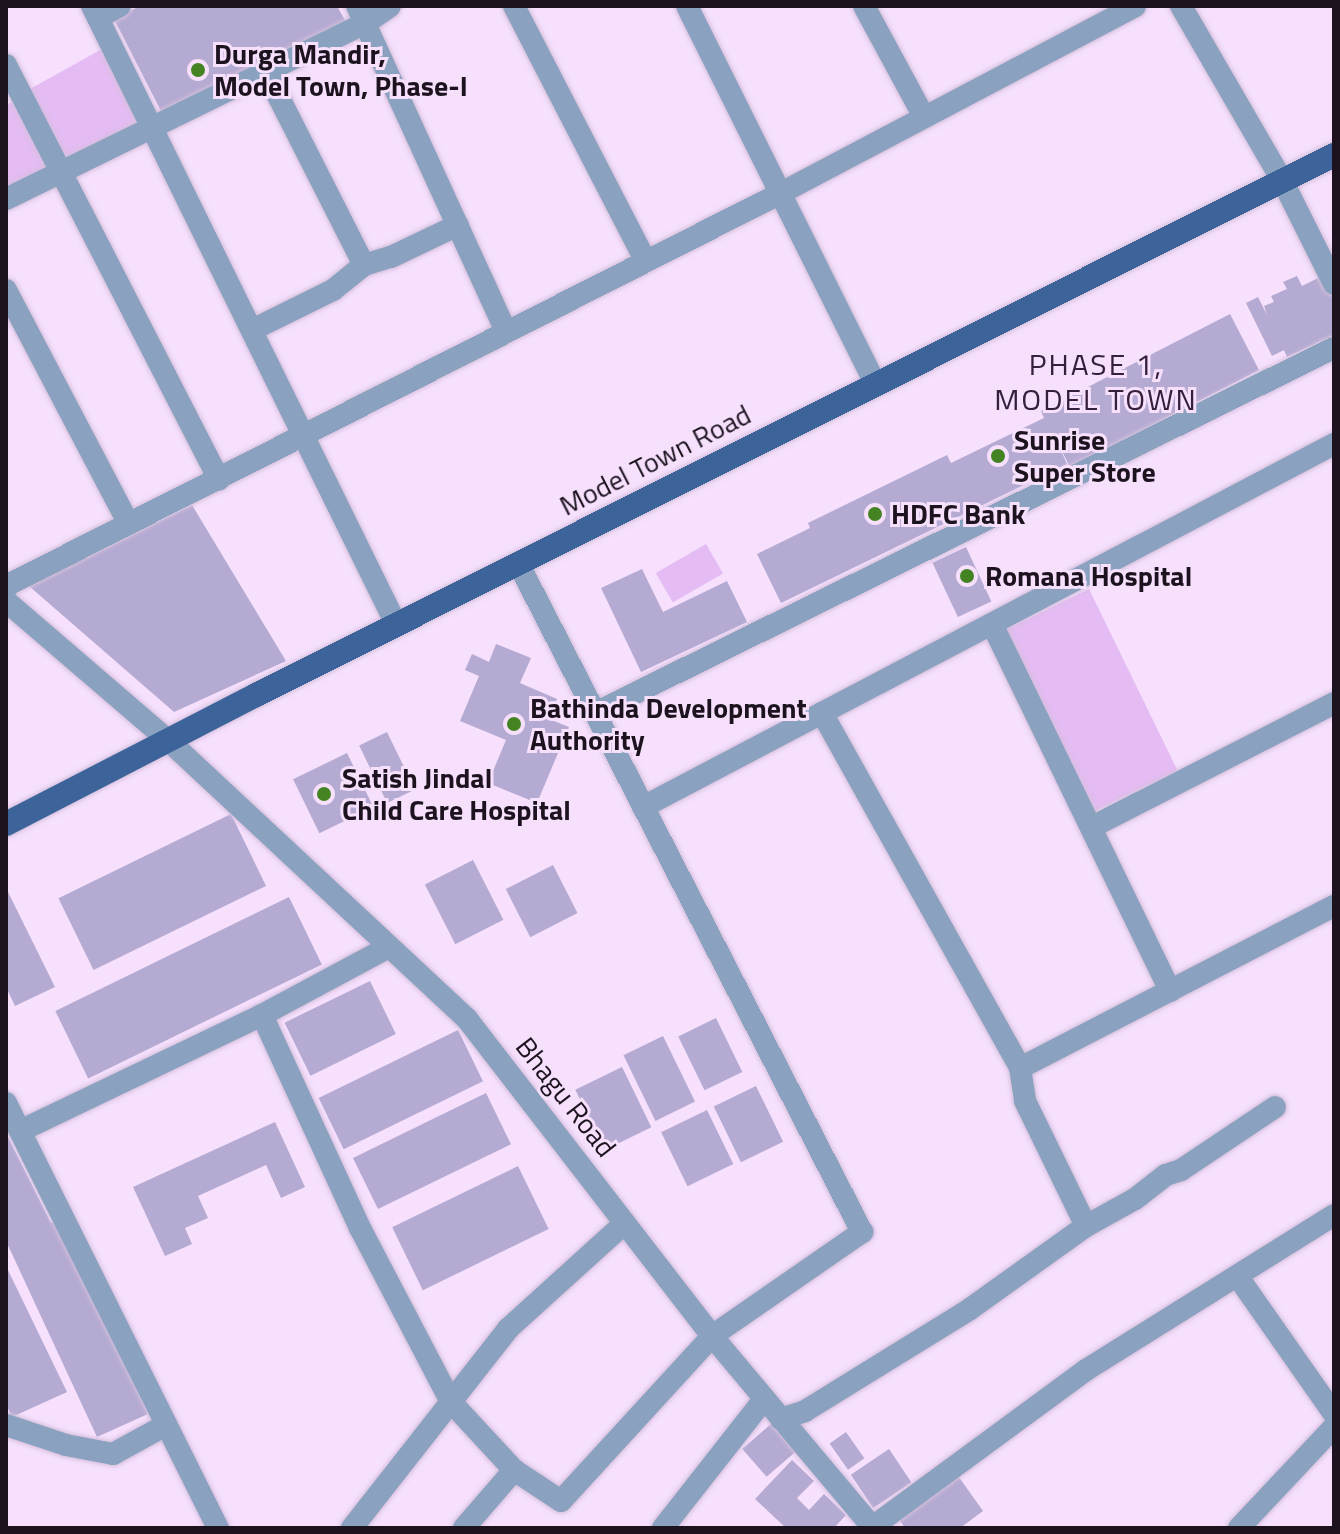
<!DOCTYPE html>
<html>
<head>
<meta charset="utf-8">
<style>
  body { margin:0 }
  #map { position:relative; width:1340px; height:1534px; overflow:hidden; background:#f6e0fe; font-family:"Titillium Web",sans-serif }
  div>[style] { position:absolute }
  .green>* { inset:0; background:#e4bcf3; transform-origin:0 0 }
  .building>* { inset:0; background:#b4aad2; transform-origin:0 0 }
  .roads { filter:drop-shadow(0 0 2px #d3bfda) drop-shadow(0 0 2px #d3bfda) }
  .minor>* { height:22px; margin:-11px; padding:0 11px; transform-origin:11px; border-radius:11px; background:#8ba1c0 }
  .major>* { height:24px; margin:-12px; padding:0 12px; transform-origin:12px; border-radius:12px; background:#3c649b }
  .dots>* { width:22px; height:22px; translate:-50% -50%; box-sizing:border-box; border:4px solid #f6e0fe; border-radius:50% }
  span { translate:-50% -50%; white-space:nowrap; text-align:center; line-height:1.15; -webkit-text-stroke:6px #f6e0fe; paint-order:stroke }
  .poi-label { font-size:28px; color:#1c131f; font-weight:700 }
  .left { translate:0 -50%; text-align:left }
  .street-label { font-size:28px; color:#1c131f }
  .neighbourhood-label { font-size:30px; color:#35203c; letter-spacing:2px }
  .frame { position:absolute; inset:0; border:8px solid #1c131f; pointer-events:none }
</style>
</head>
<body>
<div id="map">
  <div class="green">
    <i style="left:111px;top:44px;width:94px;height:102px;rotate:61deg"></i>
    <i style="clip-path:polygon(12px 102px,51px 170px,6px 192px,6px 105px)"></i>
    <i style="left:706px;top:544px;width:34px;height:58px;rotate:60deg"></i>
    <i style="left:1089px;top:589px;width:202px;height:93px;rotate:64deg"></i>
  </div>
  <div class="building">
    <i style="clip-path:polygon(140px 6px,337px 6px,347px 24px,164px 117px,114px 19px)"></i>
    <i style="clip-path:polygon(1324px 275px,1334px 296px,1334px 335px,1287px 357px,1284px 350px,1272px 356px,1246px 303px,1258px 297px,1267px 315px,1264px 306px,1274px 302px,1271px 296px,1287px 289px,1283px 282px,1297px 276px,1302px 286px)"></i>
    <i style="clip-path:polygon(1230px 314px,1259px 370px,1070px 467px,1055px 438px,1067px 464px,781px 603px,757px 554px,810px 528px,808px 523px,947px 455px,951px 463px,1044px 418px,1041px 411px)"></i>
    <i style="clip-path:polygon(192px 505px,286px 661px,174px 712px,29px 586px)"></i>
    <i style="left:966px;top:547px;width:60px;height:37px;rotate:65deg"></i>
    <i style="clip-path:polygon(642px 569px,663px 612px,727px 581px,747px 622px,641px 672px,601px 588px)"></i>
    <i style="clip-path:polygon(496px 644px,531px 658px,520px 683px,557px 699px,549px 719px,569px 727px,537px 803px,488px 783px,506px 740px,460px 721px,479px 676px,465px 670px,472px 654px,489px 662px)"></i>
    <i style="left:387px;top:732px;width:64px;height:31px;rotate:64deg"></i>
    <i style="left:347px;top:753px;width:60px;height:60px;rotate:64deg"></i>
    <i style="left:231px;top:814px;width:80px;height:192px;rotate:64deg"></i>
    <i style="left:473px;top:860px;width:67px;height:54px;rotate:63deg"></i>
    <i style="left:553px;top:865px;width:54px;height:53px;rotate:63deg"></i>
    <i style="clip-path:polygon(6px 888px,55px 987px,15px 1006px,6px 987px)"></i>
    <i style="left:289px;top:897px;width:75px;height:260px;rotate:64deg"></i>
    <i style="left:370px;top:981px;width:59px;height:95px;rotate:64deg"></i>
    <i style="left:716px;top:1018px;width:60px;height:42px;rotate:64deg"></i>
    <i style="left:458px;top:1030px;width:57px;height:155px;rotate:64deg"></i>
    <i style="left:663px;top:1036px;width:73px;height:44px;rotate:64deg"></i>
    <i style="left:622px;top:1067px;width:67px;height:52px;rotate:64deg"></i>
    <i style="left:756px;top:1086px;width:62px;height:47px;rotate:64deg"></i>
    <i style="left:486px;top:1093px;width:57px;height:148px;rotate:64deg"></i>
    <i style="left:707px;top:1110px;width:60px;height:51px;rotate:64deg"></i>
    <i style="clip-path:polygon(275px 1122px,305px 1187px,281px 1198px,266px 1165px,198px 1196px,208px 1218px,185px 1228px,192px 1244px,165px 1256px,133px 1187px)"></i>
    <i style="clip-path:polygon(6px 1133px,51px 1223px,56px 1221px,148px 1414px,97px 1437px,6px 1241px)"></i>
    <i style="left:518px;top:1166px;width:70px;height:140px;rotate:64deg"></i>
    <i style="clip-path:polygon(6px 1266px,67px 1392px,12px 1417px,6px 1404px)"></i>
    <i style="left:771px;top:1424px;width:37px;height:38px;rotate:49deg"></i>
    <i style="left:846px;top:1432px;width:32px;height:20px;rotate:55deg"></i>
    <i style="left:889px;top:1449px;width:40px;height:46px;rotate:56deg"></i>
    <i style="clip-path:polygon(792px 1460px,814px 1481px,797px 1498px,809px 1510px,824px 1494px,846px 1515px,834px 1528px,786px 1528px,755px 1499px)"></i>
    <i style="clip-path:polygon(956px 1473px,983px 1511px,960px 1528px,905px 1528px,896px 1515px)"></i>
  </div>
  <div class="roads">
    <div class="minor">
      <i style="left:92px;top:6px;width:689px;rotate:63.81deg"></i>
      <i style="left:357px;top:6px;width:358px;rotate:65.4deg"></i>
      <i style="left:514px;top:6px;width:286px;rotate:62.7deg"></i>
      <i style="left:687px;top:6px;width:421px;rotate:63.5deg"></i>
      <i style="left:864px;top:6px;width:126px;rotate:61.6deg"></i>
      <i style="left:1181px;top:6px;width:201px;rotate:59.9deg"></i>
      <i style="left:1282px;top:180px;width:116px;rotate:63.4deg"></i>
      <i style="left:98px;top:18px;width:25px;rotate:-29deg"></i>
      <i style="left:6px;top:65px;width:466px;rotate:62.8deg"></i>
      <i style="left:266px;top:72px;width:216px;rotate:63.1deg"></i>
      <i style="left:6px;top:199px;width:401px;rotate:-26.1deg"></i>
      <i style="left:366px;top:23px;width:29px;rotate:-35deg"></i>
      <i style="left:6px;top:290px;width:264px;rotate:62.3deg"></i>
      <i style="left:252px;top:330px;width:90px;rotate:-26.3deg"></i>
      <i style="left:333px;top:290px;width:40px;rotate:-39deg"></i>
      <i style="left:364px;top:265px;width:28px;rotate:-17deg"></i>
      <i style="left:391px;top:257px;width:74px;rotate:-25.5deg"></i>
      <i style="left:6px;top:586px;width:869px;rotate:-26.89deg"></i>
      <i style="left:781px;top:193px;width:400px;rotate:-27.8deg"></i>
      <i style="left:6px;top:601px;width:216px;rotate:40.7deg"></i>
      <i style="left:170px;top:742px;width:406px;rotate:43deg"></i>
      <i style="left:467px;top:1019px;width:401px;rotate:52.3deg"></i>
      <i style="left:712px;top:1336px;width:251px;rotate:50deg"></i>
      <i style="left:992px;top:624px;width:408px;rotate:64.1deg"></i>
      <i style="left:595px;top:713px;width:824px;rotate:-26.29deg"></i>
      <i style="left:822px;top:713px;width:406px;rotate:60.8deg"></i>
      <i style="left:1020px;top:1068px;width:353px;rotate:-27.3deg"></i>
      <i style="left:643px;top:807px;width:781px;rotate:-27.71deg"></i>
      <i style="left:1092px;top:827px;width:272px;rotate:-27.1deg"></i>
      <i style="left:262px;top:1015px;width:234px;rotate:65.3deg"></i>
      <i style="left:360px;top:1228px;width:196px;rotate:62.4deg"></i>
      <i style="left:451px;top:1402px;width:93px;rotate:47.2deg"></i>
      <i style="left:514px;top:1470px;width:56px;rotate:33.4deg"></i>
      <i style="left:561px;top:1501px;width:224px;rotate:-47.5deg"></i>
      <i style="left:712px;top:1336px;width:183px;rotate:-34.7deg"></i>
      <i style="left:862px;top:1232px;width:752px;rotate:-117.21deg"></i>
      <i style="left:1020px;top:1068px;width:33px;rotate:81deg"></i>
      <i style="left:1025px;top:1101px;width:139px;rotate:64deg"></i>
      <i style="left:6px;top:1103px;width:475px;rotate:63.5deg"></i>
      <i style="left:20px;top:1131px;width:268px;rotate:-25.6deg"></i>
      <i style="left:262px;top:1015px;width:144px;rotate:-28.2deg"></i>
      <i style="left:1238px;top:1277px;width:167px;rotate:55deg"></i>
      <i style="left:781px;top:1419px;width:25px;rotate:-18deg"></i>
      <i style="left:805px;top:1411px;width:194px;rotate:-31.7deg"></i>
      <i style="left:970px;top:1309px;width:143px;rotate:-35.6deg"></i>
      <i style="left:1086px;top:1226px;width:56px;rotate:-28.9deg"></i>
      <i style="left:1135px;top:1199px;width:39px;rotate:-38deg"></i>
      <i style="left:1166px;top:1175px;width:16px;rotate:-18deg"></i>
      <i style="left:1181px;top:1170px;width:113px;rotate:-33.8deg"></i>
      <i style="left:6px;top:1425px;width:63px;rotate:18.4deg"></i>
      <i style="left:66px;top:1445px;width:48px;rotate:10.8deg"></i>
      <i style="left:113px;top:1454px;width:60px;rotate:-28.7deg"></i>
      <i style="left:352px;top:1528px;width:254px;rotate:-51.9deg"></i>
      <i style="left:509px;top:1328px;width:156px;rotate:-42.2deg"></i>
      <i style="left:464px;top:1528px;width:77px;rotate:-49.2deg"></i>
      <i style="left:663px;top:1528px;width:164px;rotate:-51.9deg"></i>
      <i style="left:871px;top:1528px;width:267px;rotate:-36.3deg"></i>
      <i style="left:1086px;top:1370px;width:292px;rotate:-32deg"></i>
      <i style="left:1239px;top:1528px;width:139px;rotate:-46.8deg"></i>
    </div>
    <div class="major">
      <i style="left:6px;top:824px;width:281px;rotate:-27.3deg"></i>
      <i style="left:256px;top:695px;width:1206px;rotate:-26.61deg"></i>
    </div>
  </div>
  <div class="dots">
    <i style="left:198px;top:70px;background:#448322"></i>
    <i style="left:998px;top:456px;background:#448322"></i>
    <i style="left:875px;top:514px;background:#448322"></i>
    <i style="left:967px;top:576px;background:#448322"></i>
    <i style="left:514px;top:724px;background:#448322"></i>
    <i style="left:324px;top:794px;background:#448322"></i>
  </div>
  <div class="poi-label">
    <span class="left" style="left:214px;top:70px">Durga Mandir,<br>Model Town, Phase-I</span>
    <span class="left" style="left:1014px;top:456px">Sunrise<br>Super Store</span>
    <span class="left" style="left:891px;top:514px">HDFC Bank</span>
    <span class="left" style="left:985px;top:576px">Romana Hospital</span>
    <span class="left" style="left:530px;top:724px">Bathinda Development<br>Authority</span>
    <span class="left" style="left:342px;top:794px">Satish Jindal<br>Child Care Hospital</span>
  </div>
  <div class="street-label">
    <span style="left:655px;top:460px;rotate:-27deg">Model Town Road</span>
    <span style="left:566px;top:1097px;rotate:52deg">Bhagu Road</span>
  </div>
  <div class="neighbourhood-label">
    <span style="left:1096px;top:381px">PHASE 1,<br>MODEL TOWN</span>
  </div>
  <div class="frame"></div>
</div>
</body>
</html>
